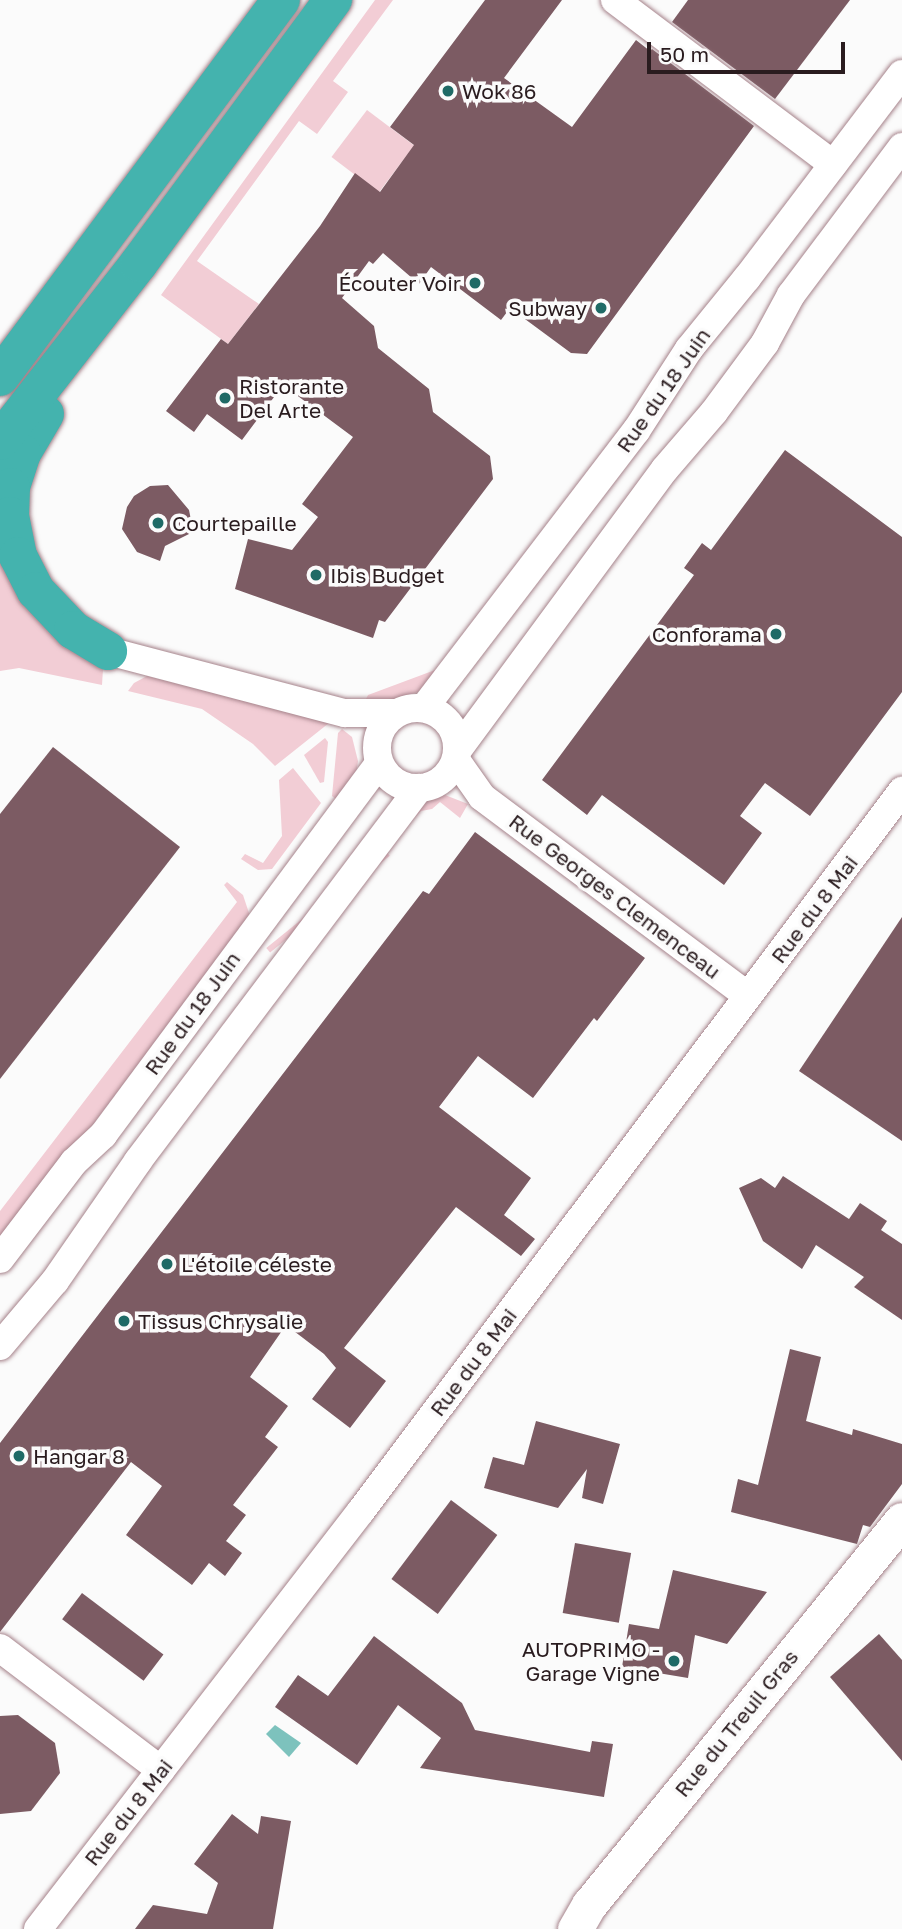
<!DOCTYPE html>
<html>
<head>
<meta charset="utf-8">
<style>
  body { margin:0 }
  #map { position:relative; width:902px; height:1929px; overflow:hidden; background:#fbfbfb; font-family:"Golos Text",sans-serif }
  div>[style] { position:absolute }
  .green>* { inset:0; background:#f2cdd5; transform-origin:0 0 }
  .water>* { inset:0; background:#7dc2bd }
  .building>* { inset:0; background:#7c5b63; transform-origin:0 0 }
  .roads { filter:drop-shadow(0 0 2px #a5828a) drop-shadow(0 0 2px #a5828a) }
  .minor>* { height:28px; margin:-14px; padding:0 14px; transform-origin:14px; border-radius:14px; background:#fff }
  .minor>.ring { margin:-14px; padding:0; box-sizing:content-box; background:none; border:28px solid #fff; border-radius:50% }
  .tertiary>* { height:35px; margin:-17.5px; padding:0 17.5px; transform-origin:17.5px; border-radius:17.5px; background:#fff }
  .trunk>* { height:38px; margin:-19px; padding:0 19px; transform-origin:19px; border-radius:19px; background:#44b3ae }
  .dots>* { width:19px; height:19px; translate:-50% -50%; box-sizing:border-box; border:4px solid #fbfbfb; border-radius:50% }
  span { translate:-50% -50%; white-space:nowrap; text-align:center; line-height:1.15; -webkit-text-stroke:7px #fbfbfb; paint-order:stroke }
  .poi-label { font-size:21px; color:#2a1c1f }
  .left { translate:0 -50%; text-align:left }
  .right { translate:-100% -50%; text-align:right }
  .street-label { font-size:21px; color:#2a1c1f }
  .scale { position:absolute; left:647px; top:42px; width:198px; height:32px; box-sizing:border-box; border:4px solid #2a1c1f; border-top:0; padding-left:9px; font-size:21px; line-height:24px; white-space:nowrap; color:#2a1c1f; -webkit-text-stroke:5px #fbfbfb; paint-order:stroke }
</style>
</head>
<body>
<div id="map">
  <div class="green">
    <i style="clip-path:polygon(375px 0,393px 0,333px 81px,348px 92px,317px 134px,299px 121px,197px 261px,259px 304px,228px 344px,161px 295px)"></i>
    <i style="left:367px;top:110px;width:59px;height:59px;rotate:37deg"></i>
    <i style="clip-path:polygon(0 484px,1px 521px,93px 660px,103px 669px,102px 685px,19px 668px,0 671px)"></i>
    <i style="clip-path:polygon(435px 670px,438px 672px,418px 692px,380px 703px,364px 703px,368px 695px)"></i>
    <i style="clip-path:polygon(147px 676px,329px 723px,275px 766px,253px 744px,202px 709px,128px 691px,134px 683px)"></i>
    <i style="clip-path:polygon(342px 729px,352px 737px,358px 761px,356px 775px,337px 800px,332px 796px,338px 733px)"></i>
    <i style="clip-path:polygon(325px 738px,328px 742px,324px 782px,320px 783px,304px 755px)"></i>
    <i style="clip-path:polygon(293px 768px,321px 803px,272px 869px,258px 870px,241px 859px,245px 854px,263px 863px,282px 836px,279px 780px)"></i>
    <i style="clip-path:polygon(445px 795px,468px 804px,460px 818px,440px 802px,432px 809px,421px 811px,412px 820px,421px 805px,431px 798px)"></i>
    <i style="left:386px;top:851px;width:6px;height:154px;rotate:51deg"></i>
    <i style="clip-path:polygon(227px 882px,243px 895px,250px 916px,0 1248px,0 1211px,237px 902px,224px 885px)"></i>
  </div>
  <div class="water">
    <i style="clip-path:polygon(275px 1725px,301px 1743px,289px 1757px,266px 1734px)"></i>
  </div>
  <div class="building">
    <i style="clip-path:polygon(485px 0,562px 0,504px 78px,572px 127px,636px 40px,650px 51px,652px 49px,754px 126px,587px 354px,571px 353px,510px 308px,501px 320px,431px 267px,419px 284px,383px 253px,373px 264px,369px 261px,342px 298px,374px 326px,378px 348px,429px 389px,433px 412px,490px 456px,493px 479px,385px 622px,379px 620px,373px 638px,235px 589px,248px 539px,292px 550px,318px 517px,302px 504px,353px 437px,283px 385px,242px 440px,207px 414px,194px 432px,166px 411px,221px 339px,228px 344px,320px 226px,355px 173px,380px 192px,414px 145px,390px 127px)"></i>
    <i style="clip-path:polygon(688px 0,850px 0,775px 99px,672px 22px)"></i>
    <i style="clip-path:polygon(785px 450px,902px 537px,902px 692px,810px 816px,765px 783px,740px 816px,762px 833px,724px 885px,602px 795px,587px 815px,542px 780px,694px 575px,684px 568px,702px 543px,711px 550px)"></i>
    <i style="clip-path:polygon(168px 485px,189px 510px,192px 525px,189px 534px,165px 546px,160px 561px,137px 552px,122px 529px,127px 507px,134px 496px,150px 486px)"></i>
    <i style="clip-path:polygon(53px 747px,180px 847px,0 1079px,0 814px)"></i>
    <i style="clip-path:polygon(475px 832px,645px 958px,597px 1021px,594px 1018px,533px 1098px,478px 1056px,439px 1107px,531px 1178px,504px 1215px,535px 1239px,521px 1256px,456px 1207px,344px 1348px,386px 1381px,350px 1428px,312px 1399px,336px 1368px,324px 1354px,286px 1325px,250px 1377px,288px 1406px,265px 1437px,278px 1447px,233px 1505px,246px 1515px,226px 1541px,242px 1553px,225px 1576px,209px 1563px,192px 1585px,126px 1535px,162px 1486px,131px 1462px,0 1632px,0 1443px,423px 891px,429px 894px)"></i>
    <i style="clip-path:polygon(902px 917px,902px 1141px,799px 1071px)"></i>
    <i style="clip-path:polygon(783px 1176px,849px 1219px,860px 1203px,887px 1221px,881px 1230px,902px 1244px,902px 1320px,854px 1287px,864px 1277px,816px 1245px,802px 1269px,763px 1241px,739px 1188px,761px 1178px,775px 1188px)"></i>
    <i style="clip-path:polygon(790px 1349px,821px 1357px,806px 1421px,852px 1435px,853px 1429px,902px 1444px,902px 1484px,870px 1527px,863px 1525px,857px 1544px,731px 1512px,738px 1479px,758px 1485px)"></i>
    <i style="clip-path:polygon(536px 1421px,620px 1444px,603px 1504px,582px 1498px,587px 1469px,558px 1508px,484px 1488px,493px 1457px,524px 1465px)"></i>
    <i style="left:451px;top:1500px;width:58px;height:99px;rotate:37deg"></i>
    <i style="left:575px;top:1543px;width:57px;height:71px;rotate:10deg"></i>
    <i style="clip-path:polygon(673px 1570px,767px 1592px,727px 1644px,695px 1635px,688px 1678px,622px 1667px,629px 1624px,659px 1629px)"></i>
    <i style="left:82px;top:1593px;width:102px;height:33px;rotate:37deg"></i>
    <i style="clip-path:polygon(879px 1634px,902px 1660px,902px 1761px,830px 1677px)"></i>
    <i style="clip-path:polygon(374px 1636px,462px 1703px,475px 1730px,590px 1752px,592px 1741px,613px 1744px,604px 1797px,420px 1768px,441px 1738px,398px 1705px,357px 1765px,275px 1707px,298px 1675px,328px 1696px)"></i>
    <i style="clip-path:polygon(18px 1715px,55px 1743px,60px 1773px,31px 1811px,0 1814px,0 1716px)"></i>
    <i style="clip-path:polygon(232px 1814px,258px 1834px,261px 1816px,291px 1821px,273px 1929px,135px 1929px,153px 1905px,207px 1914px,218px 1883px,194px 1864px)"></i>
  </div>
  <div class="roads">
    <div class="minor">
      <i style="left:615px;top:0;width:273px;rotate:37deg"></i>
      <i style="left:108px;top:651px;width:245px;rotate:14.7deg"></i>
      <i style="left:345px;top:713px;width:51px"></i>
      <i class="ring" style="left:377px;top:708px;width:52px;height:52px"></i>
      <i style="left:424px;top:708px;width:349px;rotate:-52.6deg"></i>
      <i style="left:636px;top:431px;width:98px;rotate:-57.1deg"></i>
      <i style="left:689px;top:349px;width:92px;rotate:-50.8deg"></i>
      <i style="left:747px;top:278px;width:256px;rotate:-52.8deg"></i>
      <i style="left:457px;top:751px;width:350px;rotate:-53.6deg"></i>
      <i style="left:665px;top:469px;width:75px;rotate:-49.3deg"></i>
      <i style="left:714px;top:412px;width:86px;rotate:-53.5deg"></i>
      <i style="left:765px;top:343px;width:55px;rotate:-61.6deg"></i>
      <i style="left:791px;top:295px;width:185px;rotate:-53.1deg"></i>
      <i style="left:456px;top:760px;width:45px;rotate:54.9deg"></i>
      <i style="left:482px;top:797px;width:332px;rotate:36.8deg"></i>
      <i style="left:0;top:1259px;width:122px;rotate:-52.7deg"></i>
      <i style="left:74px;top:1162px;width:40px;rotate:-43deg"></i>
      <i style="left:103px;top:1135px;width:463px;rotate:-53.4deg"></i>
      <i style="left:0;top:1346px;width:85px;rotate:-49.8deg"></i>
      <i style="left:55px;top:1281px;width:146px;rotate:-55.3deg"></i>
      <i style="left:138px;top:1161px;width:467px;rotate:-53deg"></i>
      <i style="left:0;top:1648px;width:202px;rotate:37.2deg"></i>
      <i style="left:38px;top:1929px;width:528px;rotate:-52.31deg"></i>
      <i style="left:361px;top:1511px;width:901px;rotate:-53.08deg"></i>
    </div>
    <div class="tertiary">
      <i style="left:575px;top:1929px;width:28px;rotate:-60deg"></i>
      <i style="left:589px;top:1905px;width:496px;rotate:-50.9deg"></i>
    </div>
    <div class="trunk">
      <i style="left:0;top:377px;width:470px;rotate:-53.3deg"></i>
      <i style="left:45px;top:414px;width:45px;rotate:120.5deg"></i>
      <i style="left:22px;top:453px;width:36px;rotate:108deg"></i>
      <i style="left:11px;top:487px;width:29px;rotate:92deg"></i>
      <i style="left:10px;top:516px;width:41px;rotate:78.7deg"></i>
      <i style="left:18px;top:556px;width:39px;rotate:63deg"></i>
      <i style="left:36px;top:591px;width:54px;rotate:46.5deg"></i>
      <i style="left:73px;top:630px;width:41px;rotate:31deg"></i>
      <i style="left:0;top:441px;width:226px;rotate:-52deg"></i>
      <i style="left:139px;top:263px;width:327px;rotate:-53.6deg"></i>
    </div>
  </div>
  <div class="dots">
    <i style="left:448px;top:91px;background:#1f6a66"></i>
    <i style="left:475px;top:283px;background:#1f6a66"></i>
    <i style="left:601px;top:308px;background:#1f6a66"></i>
    <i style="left:225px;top:398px;background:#1f6a66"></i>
    <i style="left:158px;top:523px;background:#1f6a66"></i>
    <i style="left:316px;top:575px;background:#1f6a66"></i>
    <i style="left:776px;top:634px;background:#1f6a66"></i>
    <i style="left:167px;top:1264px;background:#1f6a66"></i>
    <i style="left:124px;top:1321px;background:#1f6a66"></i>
    <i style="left:19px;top:1456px;background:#1f6a66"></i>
    <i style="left:674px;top:1661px;background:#1f6a66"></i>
  </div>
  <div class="poi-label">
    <span class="left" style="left:462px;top:91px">Wok 86</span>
    <span class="right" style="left:461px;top:283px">Écouter Voir</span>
    <span class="right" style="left:587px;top:308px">Subway</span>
    <span class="left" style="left:239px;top:398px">Ristorante<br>Del Arte</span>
    <span class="left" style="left:172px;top:523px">Courtepaille</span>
    <span class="left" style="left:330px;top:575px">Ibis Budget</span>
    <span class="right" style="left:762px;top:634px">Conforama</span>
    <span class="left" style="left:181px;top:1264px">L'étoile céleste</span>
    <span class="left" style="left:138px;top:1321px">Tissus Chrysalie</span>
    <span class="left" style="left:33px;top:1456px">Hangar 8</span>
    <span class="right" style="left:660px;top:1661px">AUTOPRIMO -<br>Garage Vigne</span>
  </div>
  <div class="street-label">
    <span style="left:663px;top:390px;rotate:-55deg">Rue du 18 Juin</span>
    <span style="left:615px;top:896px;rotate:37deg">Rue Georges Clemenceau</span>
    <span style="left:814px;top:909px;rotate:-53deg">Rue du 8 Mai</span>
    <span style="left:192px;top:1013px;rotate:-54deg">Rue du 18 Juin</span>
    <span style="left:473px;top:1362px;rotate:-53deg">Rue du 8 Mai</span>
    <span style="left:736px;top:1723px;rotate:-51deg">Rue du Treuil Gras</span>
    <span style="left:128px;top:1812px;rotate:-52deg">Rue du 8 Mai</span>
  </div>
  <div class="scale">50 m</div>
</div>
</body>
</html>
